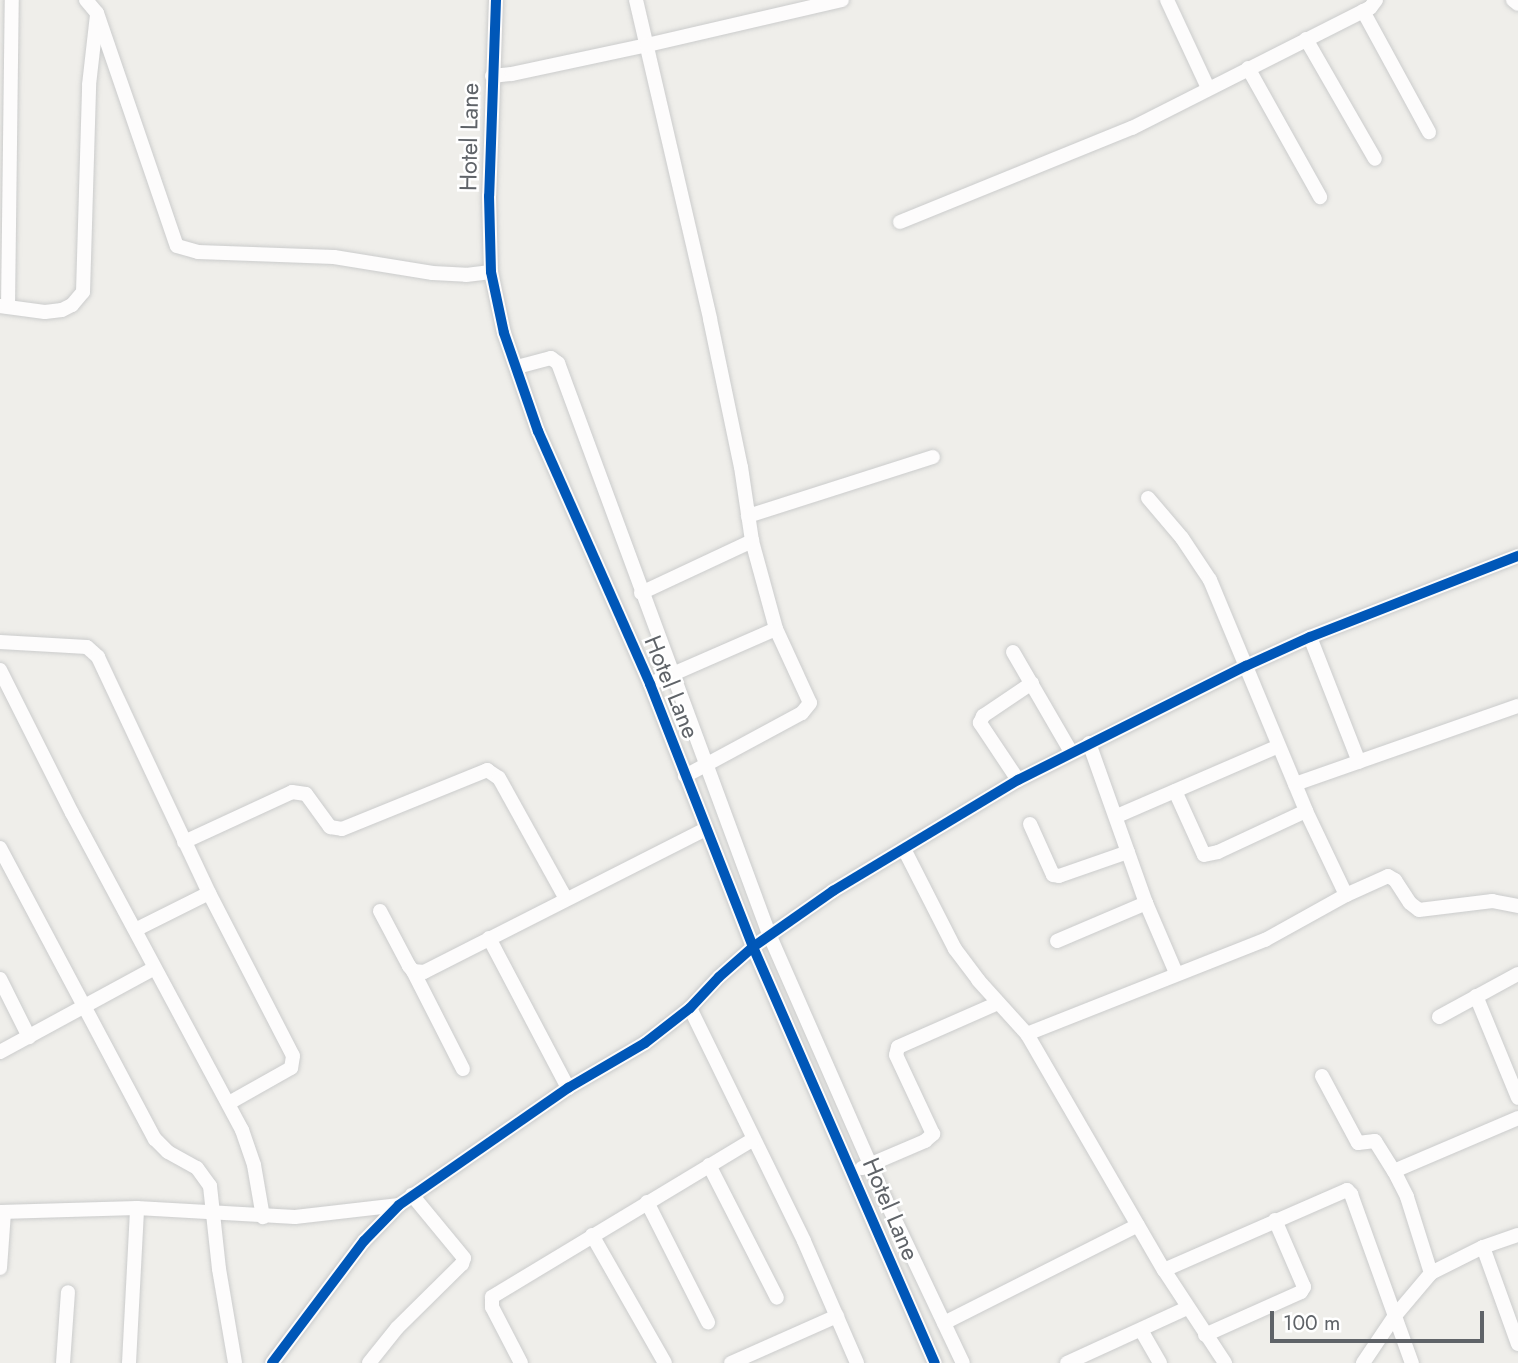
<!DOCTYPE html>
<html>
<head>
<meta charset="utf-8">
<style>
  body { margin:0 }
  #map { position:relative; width:1518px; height:1363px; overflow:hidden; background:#efeeea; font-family:Jost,sans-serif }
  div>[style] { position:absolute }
  .roads { filter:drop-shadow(0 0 2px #cbcccc) drop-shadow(0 0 2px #cbcccc) }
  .minor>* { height:14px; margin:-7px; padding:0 7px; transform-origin:7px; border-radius:7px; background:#fdfcfc }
  .cycleway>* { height:10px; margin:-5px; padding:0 5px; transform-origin:5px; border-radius:5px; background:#0057b8 }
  span { translate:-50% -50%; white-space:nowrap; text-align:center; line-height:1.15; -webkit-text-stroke:5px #fff; paint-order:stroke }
  .street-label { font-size:24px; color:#5f6368 }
  .scale { position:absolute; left:1270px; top:1311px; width:214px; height:32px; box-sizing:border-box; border:4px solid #5f6368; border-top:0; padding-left:9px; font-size:21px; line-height:24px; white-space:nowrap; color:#5f6368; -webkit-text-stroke:5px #fff; paint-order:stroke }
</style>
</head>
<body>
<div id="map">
  <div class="roads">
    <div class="minor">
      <i style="left:86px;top:0;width:17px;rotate:50deg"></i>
      <i style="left:97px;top:13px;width:246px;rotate:71.1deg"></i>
      <i style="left:177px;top:246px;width:22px;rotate:16deg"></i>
      <i style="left:198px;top:252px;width:136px;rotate:2.1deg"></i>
      <i style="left:334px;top:257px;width:100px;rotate:9.2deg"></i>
      <i style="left:433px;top:273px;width:33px;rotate:3deg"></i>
      <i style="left:466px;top:275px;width:25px;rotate:-7deg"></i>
      <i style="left:496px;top:0;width:196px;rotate:92deg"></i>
      <i style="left:489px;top:196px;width:76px;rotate:88.5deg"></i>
      <i style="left:491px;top:272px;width:62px;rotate:78deg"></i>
      <i style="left:504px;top:333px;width:104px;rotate:70.9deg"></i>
      <i style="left:538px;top:431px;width:277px;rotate:66.1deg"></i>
      <i style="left:650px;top:684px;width:282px;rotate:68.6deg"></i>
      <i style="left:753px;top:947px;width:454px;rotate:66.4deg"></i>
      <i style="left:636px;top:0;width:327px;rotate:76.9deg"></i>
      <i style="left:710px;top:319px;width:151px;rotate:78.2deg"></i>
      <i style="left:741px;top:467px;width:75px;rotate:81.5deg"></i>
      <i style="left:752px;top:541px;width:91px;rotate:74.7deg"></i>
      <i style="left:776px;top:629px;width:81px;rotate:65.3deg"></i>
      <i style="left:810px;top:703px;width:13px;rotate:129deg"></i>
      <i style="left:802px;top:713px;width:133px;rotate:151.7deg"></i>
      <i style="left:1167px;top:0;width:97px;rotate:65deg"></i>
      <i style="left:1513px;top:0;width:6px;rotate:39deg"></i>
      <i style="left:1363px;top:11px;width:138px;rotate:61.4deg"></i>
      <i style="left:1306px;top:39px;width:138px;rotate:60.1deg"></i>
      <i style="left:1248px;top:68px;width:148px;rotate:60.8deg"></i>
      <i style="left:492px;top:76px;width:20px;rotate:-6deg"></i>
      <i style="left:512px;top:74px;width:138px;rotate:-12.1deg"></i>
      <i style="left:647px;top:45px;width:200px;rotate:-13deg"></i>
      <i style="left:900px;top:222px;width:250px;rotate:-22.1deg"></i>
      <i style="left:1132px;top:128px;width:267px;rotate:-26.8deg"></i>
      <i style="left:1370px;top:8px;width:10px;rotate:-53deg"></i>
      <i style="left:0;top:306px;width:45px;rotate:7.6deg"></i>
      <i style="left:45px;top:312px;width:17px;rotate:-7deg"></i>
      <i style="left:62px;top:310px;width:11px;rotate:-27deg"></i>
      <i style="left:72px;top:305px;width:17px;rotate:-50deg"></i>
      <i style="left:83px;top:292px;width:207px;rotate:-88.3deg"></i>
      <i style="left:89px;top:85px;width:70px;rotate:-83.5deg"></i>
      <i style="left:8px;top:307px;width:307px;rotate:-89.3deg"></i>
      <i style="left:517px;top:367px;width:35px;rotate:-15deg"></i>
      <i style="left:551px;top:358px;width:9px;rotate:36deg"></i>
      <i style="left:558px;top:363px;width:609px;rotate:69.72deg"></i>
      <i style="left:769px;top:934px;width:292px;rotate:66.3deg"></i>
      <i style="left:886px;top:1201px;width:179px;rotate:64.6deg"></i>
      <i style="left:1148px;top:498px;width:52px;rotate:49.6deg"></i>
      <i style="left:1182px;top:538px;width:50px;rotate:56.3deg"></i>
      <i style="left:1210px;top:580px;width:250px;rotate:67.4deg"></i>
      <i style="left:1306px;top:811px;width:93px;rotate:64.5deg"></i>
      <i style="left:748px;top:516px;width:194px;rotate:-17.7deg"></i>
      <i style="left:641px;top:593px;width:123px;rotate:-25.1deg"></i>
      <i style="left:1310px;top:637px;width:134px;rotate:68.6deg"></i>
      <i style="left:0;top:642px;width:87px;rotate:3.3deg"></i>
      <i style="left:87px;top:647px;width:15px;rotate:42deg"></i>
      <i style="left:98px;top:657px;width:261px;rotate:64.8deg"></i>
      <i style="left:209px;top:893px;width:183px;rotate:62.7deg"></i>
      <i style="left:293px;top:1056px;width:12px;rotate:99deg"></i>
      <i style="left:291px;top:1068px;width:71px;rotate:150.6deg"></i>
      <i style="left:1013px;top:652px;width:116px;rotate:59.9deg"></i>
      <i style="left:0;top:670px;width:160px;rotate:63.3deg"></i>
      <i style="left:72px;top:813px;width:360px;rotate:61.8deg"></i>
      <i style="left:242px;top:1130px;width:37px;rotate:71deg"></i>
      <i style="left:254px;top:1165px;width:53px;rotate:80.2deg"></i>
      <i style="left:650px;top:684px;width:137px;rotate:-23.6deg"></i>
      <i style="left:1089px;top:743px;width:170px;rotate:70.4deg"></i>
      <i style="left:1146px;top:903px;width:76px;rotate:66.8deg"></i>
      <i style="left:1018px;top:780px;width:69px;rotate:-123.7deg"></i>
      <i style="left:980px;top:723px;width:8px;rotate:-67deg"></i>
      <i style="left:983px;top:716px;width:59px;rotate:-34deg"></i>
      <i style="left:1295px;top:784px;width:236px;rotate:-19.3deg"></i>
      <i style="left:1175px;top:791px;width:70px;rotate:65.6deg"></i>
      <i style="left:1204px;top:855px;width:14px;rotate:-12deg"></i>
      <i style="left:1218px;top:852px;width:97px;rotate:-25deg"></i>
      <i style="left:1117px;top:816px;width:176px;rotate:-23.4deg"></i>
      <i style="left:1030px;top:824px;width:56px;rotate:65.7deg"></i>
      <i style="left:1053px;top:875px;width:6px;rotate:9deg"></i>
      <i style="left:1059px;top:876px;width:73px;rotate:-19.2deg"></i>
      <i style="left:184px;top:842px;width:119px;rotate:-24.8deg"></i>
      <i style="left:292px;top:792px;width:14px;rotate:8deg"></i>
      <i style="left:306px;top:794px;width:41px;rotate:54deg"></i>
      <i style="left:330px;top:827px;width:12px;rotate:9deg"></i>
      <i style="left:342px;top:829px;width:157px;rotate:-22.1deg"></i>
      <i style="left:487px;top:770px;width:14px;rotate:34deg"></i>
      <i style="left:499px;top:778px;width:138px;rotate:61deg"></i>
      <i style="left:0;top:848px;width:330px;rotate:62deg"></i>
      <i style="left:155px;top:1139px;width:18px;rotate:45deg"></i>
      <i style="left:168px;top:1152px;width:33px;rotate:29deg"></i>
      <i style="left:197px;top:1168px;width:22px;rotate:54deg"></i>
      <i style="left:210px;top:1186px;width:83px;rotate:83.8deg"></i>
      <i style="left:219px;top:1269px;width:95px;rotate:80.3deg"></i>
      <i style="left:904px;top:849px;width:112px;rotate:63deg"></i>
      <i style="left:955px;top:949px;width:39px;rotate:53deg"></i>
      <i style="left:978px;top:980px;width:73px;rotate:47.8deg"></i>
      <i style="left:1027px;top:1034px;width:273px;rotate:59.9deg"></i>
      <i style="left:1164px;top:1270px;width:111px;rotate:56.7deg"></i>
      <i style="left:380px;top:911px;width:62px;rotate:62.2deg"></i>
      <i style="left:409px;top:966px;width:6px;rotate:51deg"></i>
      <i style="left:413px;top:971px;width:11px;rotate:5deg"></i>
      <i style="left:424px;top:972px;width:316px;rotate:-26.9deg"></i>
      <i style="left:137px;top:929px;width:80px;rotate:-26.6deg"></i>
      <i style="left:489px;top:938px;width:170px;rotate:62.2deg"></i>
      <i style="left:1057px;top:941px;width:97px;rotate:-23.1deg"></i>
      <i style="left:413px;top:971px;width:110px;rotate:63deg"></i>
      <i style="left:0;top:979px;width:65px;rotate:63.4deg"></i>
      <i style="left:1476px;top:996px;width:110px;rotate:67.6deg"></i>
      <i style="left:690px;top:1008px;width:259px;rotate:63.9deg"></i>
      <i style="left:804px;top:1241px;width:133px;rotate:66.5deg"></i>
      <i style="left:1439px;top:1017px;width:90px;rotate:-28.6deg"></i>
      <i style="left:1027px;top:1034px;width:256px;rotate:-21.6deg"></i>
      <i style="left:1265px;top:940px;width:93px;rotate:-29.1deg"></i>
      <i style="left:1346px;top:895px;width:46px;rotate:-24.3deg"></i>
      <i style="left:1388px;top:876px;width:8px;rotate:30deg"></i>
      <i style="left:1395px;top:880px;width:27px;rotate:57deg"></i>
      <i style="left:1410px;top:903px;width:11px;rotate:38deg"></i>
      <i style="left:1419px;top:910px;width:74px;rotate:-7deg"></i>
      <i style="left:1492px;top:901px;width:26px;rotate:11deg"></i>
      <i style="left:0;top:1052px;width:176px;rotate:-28.5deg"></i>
      <i style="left:1322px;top:1076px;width:76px;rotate:61.8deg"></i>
      <i style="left:1358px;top:1143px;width:17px;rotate:-7deg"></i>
      <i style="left:1375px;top:1141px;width:36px;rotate:58deg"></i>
      <i style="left:1394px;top:1171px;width:29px;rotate:63deg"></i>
      <i style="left:1407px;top:1197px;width:80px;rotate:72.5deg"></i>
      <i style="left:709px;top:1165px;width:149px;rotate:62.9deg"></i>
      <i style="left:862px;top:1168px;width:69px;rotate:-23.2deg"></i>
      <i style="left:925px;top:1141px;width:11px;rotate:-41deg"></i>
      <i style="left:933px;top:1134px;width:87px;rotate:-115.1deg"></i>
      <i style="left:896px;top:1055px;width:8px;rotate:-76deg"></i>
      <i style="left:898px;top:1047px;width:109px;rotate:-23.7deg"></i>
      <i style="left:1394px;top:1171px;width:135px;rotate:-23.1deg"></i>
      <i style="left:647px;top:1202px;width:135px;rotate:63.1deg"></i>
      <i style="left:0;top:1212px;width:137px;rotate:-1.7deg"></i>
      <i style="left:137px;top:1208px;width:158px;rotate:3.3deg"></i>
      <i style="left:295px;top:1217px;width:105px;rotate:-6.6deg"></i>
      <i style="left:592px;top:1235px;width:147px;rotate:60.3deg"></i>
      <i style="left:1483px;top:1247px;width:103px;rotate:70.2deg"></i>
      <i style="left:0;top:1268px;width:56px;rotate:-85.9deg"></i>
      <i style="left:1164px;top:1270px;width:200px;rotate:-23.6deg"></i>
      <i style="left:1347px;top:1190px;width:6px;rotate:45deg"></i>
      <i style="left:1351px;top:1194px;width:180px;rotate:70.2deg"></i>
      <i style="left:944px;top:1323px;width:217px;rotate:-26.8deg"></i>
      <i style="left:1141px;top:1330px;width:38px;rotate:60deg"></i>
      <i style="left:1205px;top:1335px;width:105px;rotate:-24.1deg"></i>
      <i style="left:1301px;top:1292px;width:6px;rotate:-59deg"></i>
      <i style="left:1304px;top:1287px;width:73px;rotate:-113.4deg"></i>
      <i style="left:63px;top:1363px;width:71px;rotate:-86deg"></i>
      <i style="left:129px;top:1363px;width:155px;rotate:-87deg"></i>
      <i style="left:272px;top:1363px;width:153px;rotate:-53deg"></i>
      <i style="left:364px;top:1241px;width:50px;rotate:-45.8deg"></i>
      <i style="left:399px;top:1205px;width:206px;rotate:-34.7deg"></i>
      <i style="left:568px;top:1088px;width:89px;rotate:-30.3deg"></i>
      <i style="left:645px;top:1043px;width:57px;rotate:-37.9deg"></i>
      <i style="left:690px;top:1008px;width:42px;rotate:-46.9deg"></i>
      <i style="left:719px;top:977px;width:45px;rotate:-41.4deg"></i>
      <i style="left:753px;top:947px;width:98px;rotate:-35deg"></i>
      <i style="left:833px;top:891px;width:216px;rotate:-31deg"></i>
      <i style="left:1018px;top:780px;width:255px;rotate:-26.6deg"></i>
      <i style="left:1246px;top:666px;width:70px;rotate:-24.4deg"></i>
      <i style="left:1310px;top:637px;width:223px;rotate:-21.3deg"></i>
      <i style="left:369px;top:1363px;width:45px;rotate:-51.3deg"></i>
      <i style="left:397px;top:1328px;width:91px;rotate:-44.6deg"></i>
      <i style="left:462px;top:1264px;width:6px;rotate:-72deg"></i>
      <i style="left:464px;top:1258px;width:82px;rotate:-129.5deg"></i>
      <i style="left:521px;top:1363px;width:63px;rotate:-117.4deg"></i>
      <i style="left:492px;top:1307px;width:10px;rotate:-90deg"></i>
      <i style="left:492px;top:1297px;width:304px;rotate:-31.1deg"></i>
      <i style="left:731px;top:1363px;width:116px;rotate:-23.9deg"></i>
      <i style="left:1067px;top:1363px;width:132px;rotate:-24.6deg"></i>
      <i style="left:1363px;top:1363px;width:55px;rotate:-56deg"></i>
      <i style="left:1394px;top:1317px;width:57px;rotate:-49.9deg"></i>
      <i style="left:1431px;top:1273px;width:58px;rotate:-26.6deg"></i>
      <i style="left:1483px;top:1247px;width:37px;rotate:-19deg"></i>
    </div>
  </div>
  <div class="cycleway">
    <i style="left:496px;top:0;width:196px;rotate:92deg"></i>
    <i style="left:489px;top:196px;width:76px;rotate:88.5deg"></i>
    <i style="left:491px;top:272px;width:62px;rotate:78deg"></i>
    <i style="left:504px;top:333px;width:104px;rotate:70.9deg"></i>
    <i style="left:538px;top:431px;width:277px;rotate:66.1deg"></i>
    <i style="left:650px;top:684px;width:282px;rotate:68.6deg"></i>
    <i style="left:753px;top:947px;width:454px;rotate:66.4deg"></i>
    <i style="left:272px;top:1363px;width:153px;rotate:-53deg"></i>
    <i style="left:364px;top:1241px;width:50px;rotate:-45.8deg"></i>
    <i style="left:399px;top:1205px;width:206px;rotate:-34.7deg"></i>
    <i style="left:568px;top:1088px;width:89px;rotate:-30.3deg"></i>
    <i style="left:645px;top:1043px;width:57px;rotate:-37.9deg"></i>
    <i style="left:690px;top:1008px;width:42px;rotate:-46.9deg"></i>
    <i style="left:719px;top:977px;width:45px;rotate:-41.4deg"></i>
    <i style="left:753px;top:947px;width:98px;rotate:-35deg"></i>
    <i style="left:833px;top:891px;width:216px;rotate:-31deg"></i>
    <i style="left:1018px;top:780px;width:255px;rotate:-26.6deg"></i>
    <i style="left:1246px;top:666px;width:70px;rotate:-24.4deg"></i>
    <i style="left:1310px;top:637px;width:223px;rotate:-21.3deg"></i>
  </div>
  <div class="street-label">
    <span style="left:469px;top:137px;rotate:-89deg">Hotel Lane</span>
    <span style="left:672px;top:687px;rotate:68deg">Hotel Lane</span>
    <span style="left:891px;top:1209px;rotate:67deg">Hotel Lane</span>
  </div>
  <div class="scale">100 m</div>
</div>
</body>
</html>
